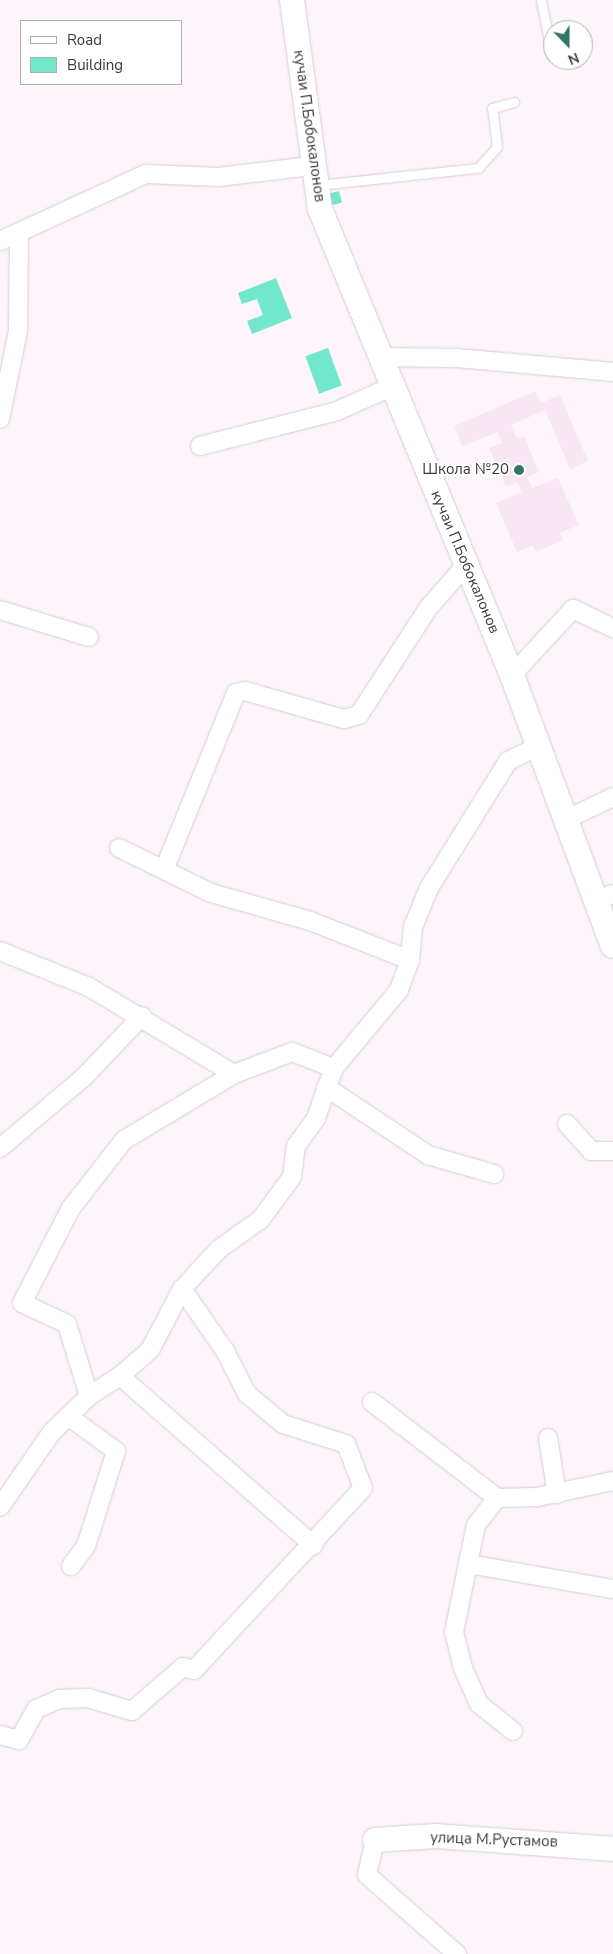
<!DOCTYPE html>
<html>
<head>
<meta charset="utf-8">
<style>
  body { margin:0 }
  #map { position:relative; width:613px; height:1954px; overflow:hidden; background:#fdf5fb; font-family:"Nunito Sans",sans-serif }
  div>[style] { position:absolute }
  .built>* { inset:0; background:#f7e7f2 }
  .building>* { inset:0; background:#71e7cc; transform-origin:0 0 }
  .roads { filter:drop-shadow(0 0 1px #d6cdd3) drop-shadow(0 0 1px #d6cdd3) }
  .lane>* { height:9px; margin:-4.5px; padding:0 4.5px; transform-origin:4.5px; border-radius:4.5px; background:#fff }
  .street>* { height:18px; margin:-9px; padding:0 9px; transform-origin:9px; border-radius:9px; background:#fff }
  .secondary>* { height:24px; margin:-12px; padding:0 12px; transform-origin:12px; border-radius:12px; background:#fff }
  .dots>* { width:14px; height:14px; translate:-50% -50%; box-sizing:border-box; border:2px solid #fff; border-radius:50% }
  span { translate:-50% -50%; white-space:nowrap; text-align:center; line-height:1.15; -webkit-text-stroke:4px #fff; paint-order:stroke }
  .street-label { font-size:15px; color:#3d393c }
  .poi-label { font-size:15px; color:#3d393c }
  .right { translate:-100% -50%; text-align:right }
  .legend { position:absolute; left:20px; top:20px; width:162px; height:65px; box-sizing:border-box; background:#fff; border:1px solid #b1b0b1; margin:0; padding:6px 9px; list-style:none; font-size:15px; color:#3d393c }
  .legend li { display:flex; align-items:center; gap:10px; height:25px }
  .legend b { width:25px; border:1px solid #b1b0b1 }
  .north { position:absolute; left:543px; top:20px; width:50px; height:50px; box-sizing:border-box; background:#fff; border:1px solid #b1b0b1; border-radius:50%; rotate:158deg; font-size:14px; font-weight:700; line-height:20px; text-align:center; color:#3d393c }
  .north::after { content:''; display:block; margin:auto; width:18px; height:22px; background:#327465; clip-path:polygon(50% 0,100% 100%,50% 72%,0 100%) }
</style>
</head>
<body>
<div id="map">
  <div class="built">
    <i style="clip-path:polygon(535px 391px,541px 403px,560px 395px,588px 461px,570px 469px,545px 410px,511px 425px,517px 439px,524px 436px,539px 472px,527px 477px,532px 488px,558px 478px,579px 525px,560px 533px,563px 540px,536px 552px,533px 545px,517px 552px,496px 503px,522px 492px,517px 482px,506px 487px,489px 448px,502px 443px,498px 432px,462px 446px,454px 426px)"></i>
  </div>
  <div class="building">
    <i style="left:339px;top:191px;width:12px;height:10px;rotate:76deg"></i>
    <i style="clip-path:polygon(276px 278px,292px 318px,252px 334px,247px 321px,263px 315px,257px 299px,242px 304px,238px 293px)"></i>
    <i style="left:328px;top:348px;width:40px;height:24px;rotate:70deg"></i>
  </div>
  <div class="roads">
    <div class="lane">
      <i style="left:541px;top:0;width:46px;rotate:78.7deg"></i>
      <i style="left:318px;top:185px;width:161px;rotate:-6.1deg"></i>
      <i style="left:478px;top:168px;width:28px;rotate:-48deg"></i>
      <i style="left:497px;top:147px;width:39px;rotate:-97deg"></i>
      <i style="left:492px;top:108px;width:23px;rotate:-15deg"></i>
    </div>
    <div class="street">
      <i style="left:0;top:241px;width:161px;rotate:-24.7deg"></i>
      <i style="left:146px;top:174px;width:72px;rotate:2.4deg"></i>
      <i style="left:218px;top:177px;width:94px;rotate:-6.7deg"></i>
      <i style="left:379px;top:357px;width:78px;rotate:0.7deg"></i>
      <i style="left:457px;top:358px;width:157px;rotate:5.1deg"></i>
      <i style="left:0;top:419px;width:90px;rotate:-78.4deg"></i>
      <i style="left:18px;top:331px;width:96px;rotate:-89.4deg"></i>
      <i style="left:200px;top:446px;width:141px;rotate:-14.3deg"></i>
      <i style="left:337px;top:411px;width:59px;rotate:-24deg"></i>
      <i style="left:0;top:610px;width:93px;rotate:16.9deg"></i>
      <i style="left:512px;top:675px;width:90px;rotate:-47.3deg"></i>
      <i style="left:573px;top:609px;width:44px;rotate:25.4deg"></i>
      <i style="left:565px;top:820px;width:53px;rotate:-25.6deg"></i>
      <i style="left:119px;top:848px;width:50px;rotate:26.1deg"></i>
      <i style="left:595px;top:901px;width:19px;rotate:-21deg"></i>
      <i style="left:0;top:951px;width:96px;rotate:22deg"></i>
      <i style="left:89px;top:987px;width:169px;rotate:31deg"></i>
      <i style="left:234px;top:1074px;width:128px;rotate:149deg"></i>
      <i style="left:124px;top:1140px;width:86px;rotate:127.9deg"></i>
      <i style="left:71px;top:1208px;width:107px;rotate:117.3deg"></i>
      <i style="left:22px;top:1303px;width:50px;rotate:25deg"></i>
      <i style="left:67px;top:1324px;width:75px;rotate:73deg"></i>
      <i style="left:410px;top:960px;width:107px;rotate:-158.7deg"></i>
      <i style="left:310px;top:921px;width:103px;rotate:-164.2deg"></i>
      <i style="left:211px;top:893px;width:52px;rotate:-153.9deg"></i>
      <i style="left:164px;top:870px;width:191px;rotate:-67.9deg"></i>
      <i style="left:236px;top:693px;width:9px;rotate:-13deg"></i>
      <i style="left:245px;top:691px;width:103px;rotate:15.8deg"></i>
      <i style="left:344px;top:719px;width:16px;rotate:-15deg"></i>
      <i style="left:359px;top:715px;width:129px;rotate:-57.1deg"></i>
      <i style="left:429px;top:607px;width:56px;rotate:-48.6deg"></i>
      <i style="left:234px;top:1074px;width:62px;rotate:-20.8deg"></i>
      <i style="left:292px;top:1052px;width:45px;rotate:20.9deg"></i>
      <i style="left:326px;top:1087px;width:123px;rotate:33.7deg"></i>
      <i style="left:428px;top:1155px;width:69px;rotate:16.1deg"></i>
      <i style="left:567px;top:1124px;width:36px;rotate:48deg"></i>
      <i style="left:591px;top:1151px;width:22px"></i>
      <i style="left:0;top:1148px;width:110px;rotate:-40.2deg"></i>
      <i style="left:84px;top:1077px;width:84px;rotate:-46.4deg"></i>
      <i style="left:120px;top:1376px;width:40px;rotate:-41deg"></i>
      <i style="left:150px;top:1350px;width:69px;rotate:-62.3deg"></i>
      <i style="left:182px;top:1289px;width:54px;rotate:-47.2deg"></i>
      <i style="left:219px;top:1249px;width:52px;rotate:-35.5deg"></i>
      <i style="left:261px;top:1219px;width:52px;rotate:-53.6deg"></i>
      <i style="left:292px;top:1177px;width:31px;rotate:-83deg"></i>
      <i style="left:296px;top:1146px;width:34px;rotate:-54deg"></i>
      <i style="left:316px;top:1118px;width:53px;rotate:-70.2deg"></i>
      <i style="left:334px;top:1068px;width:102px;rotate:-50.2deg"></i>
      <i style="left:399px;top:990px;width:32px;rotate:-70deg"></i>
      <i style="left:410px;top:960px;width:33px;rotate:-85deg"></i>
      <i style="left:413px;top:927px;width:42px;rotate:-67.7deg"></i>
      <i style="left:429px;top:888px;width:150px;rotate:-58.1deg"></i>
      <i style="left:508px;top:761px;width:32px;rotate:-26deg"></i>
      <i style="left:372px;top:1402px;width:158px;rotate:37.5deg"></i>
      <i style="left:68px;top:1416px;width:59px;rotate:36.1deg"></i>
      <i style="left:116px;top:1451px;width:100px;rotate:107.5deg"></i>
      <i style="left:86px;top:1546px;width:25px;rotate:127deg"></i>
      <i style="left:548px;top:1438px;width:57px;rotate:80.9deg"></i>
      <i style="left:0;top:1507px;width:91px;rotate:-55.3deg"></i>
      <i style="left:52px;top:1432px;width:52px;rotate:-44.2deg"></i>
      <i style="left:89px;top:1396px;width:37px;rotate:-33deg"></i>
      <i style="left:120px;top:1376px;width:257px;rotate:41.2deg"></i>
      <i style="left:468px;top:1564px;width:147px;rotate:9.8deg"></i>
      <i style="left:513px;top:1731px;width:43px;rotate:-141.5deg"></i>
      <i style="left:479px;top:1704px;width:39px;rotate:-114deg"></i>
      <i style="left:463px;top:1668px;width:37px;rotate:-104deg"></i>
      <i style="left:454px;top:1632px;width:109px;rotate:-78.4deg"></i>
      <i style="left:476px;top:1525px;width:34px;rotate:-52deg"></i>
      <i style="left:497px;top:1498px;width:40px;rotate:-1.4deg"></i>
      <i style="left:537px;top:1497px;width:78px;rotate:-11.9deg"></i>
      <i style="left:0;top:1735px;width:20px;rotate:15deg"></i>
      <i style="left:19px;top:1740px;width:35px;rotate:-61deg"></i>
      <i style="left:36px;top:1709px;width:25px;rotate:-23deg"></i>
      <i style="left:59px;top:1699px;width:29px;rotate:-2deg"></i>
      <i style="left:88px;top:1698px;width:46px;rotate:16.5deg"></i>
      <i style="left:132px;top:1711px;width:67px;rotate:-40.8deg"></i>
      <i style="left:183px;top:1667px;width:11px;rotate:15deg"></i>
      <i style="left:194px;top:1670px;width:248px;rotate:-47.1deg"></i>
      <i style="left:363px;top:1488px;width:47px;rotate:-111.1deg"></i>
      <i style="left:346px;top:1444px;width:66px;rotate:-162.4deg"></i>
      <i style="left:283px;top:1424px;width:47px;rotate:-140.2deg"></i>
      <i style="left:247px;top:1394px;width:48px;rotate:-117.1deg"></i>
      <i style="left:225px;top:1351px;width:75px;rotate:-124.7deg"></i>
      <i style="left:375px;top:1840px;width:36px;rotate:103deg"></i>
      <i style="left:367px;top:1875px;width:120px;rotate:41.3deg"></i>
    </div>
    <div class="secondary">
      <i style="left:292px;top:0;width:211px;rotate:82.4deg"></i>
      <i style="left:320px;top:209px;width:504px;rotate:67.61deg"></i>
      <i style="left:512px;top:675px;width:289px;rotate:69.6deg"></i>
      <i style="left:375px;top:1840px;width:61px;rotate:-3.8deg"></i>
      <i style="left:436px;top:1836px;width:177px;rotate:4.2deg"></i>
    </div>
  </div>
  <div class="dots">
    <i style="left:519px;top:470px;background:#327465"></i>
  </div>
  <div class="street-label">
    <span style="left:309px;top:126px;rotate:82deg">кучаи П.Бобокалонов</span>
    <span style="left:465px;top:562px;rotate:67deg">кучаи П.Бобокалонов</span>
    <span style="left:494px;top:1840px;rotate:2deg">улица М.Рустамов</span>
  </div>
  <div class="poi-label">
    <span class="right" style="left:509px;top:470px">Школа №20</span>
  </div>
  <ul class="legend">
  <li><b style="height:6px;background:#fff"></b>Road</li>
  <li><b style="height:14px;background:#71e7cc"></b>Building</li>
  </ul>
  <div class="north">N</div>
</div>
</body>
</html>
